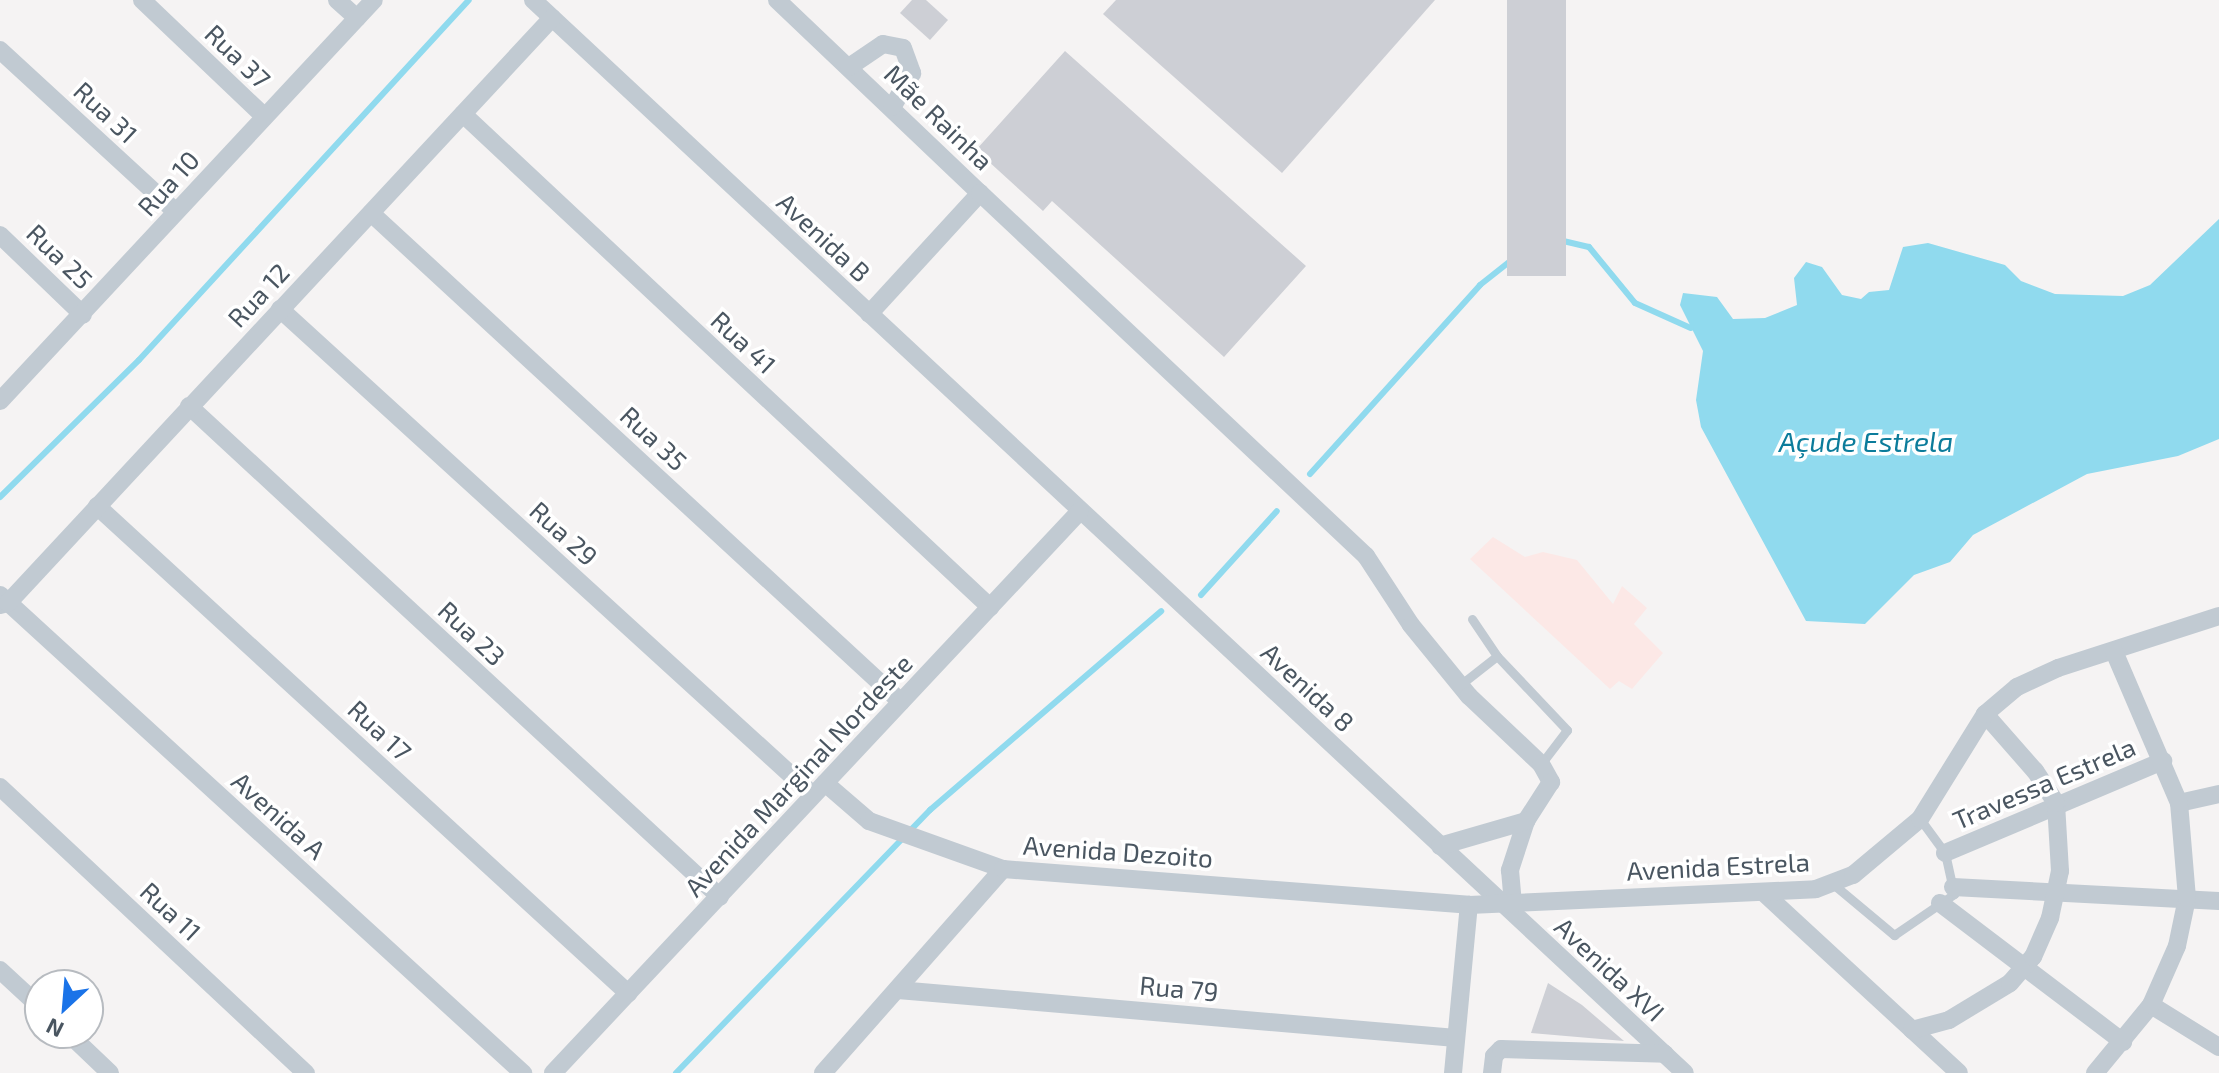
<!DOCTYPE html>
<html>
<head>
<meta charset="utf-8">
<style>
  body { margin:0 }
  #map { position:relative; width:2219px; height:1073px; overflow:hidden; background:#f5f3f3; font-family:"Exo 2",sans-serif }
  div>[style] { position:absolute }
  .medical>* { inset:0; background:#fce8e6 }
  .water>* { inset:0; background:#90daee }
  .stream>* { height:6px; margin:-3px; padding:0 3px; transform-origin:3px; border-radius:3px; background:#90daee }
  .building>* { inset:0; background:#cdcfd5; transform-origin:0 0 }
  .service>* { height:9px; margin:-4.5px; padding:0 4.5px; transform-origin:4.5px; border-radius:4.5px; background:#c1cad2 }
  .minor>* { height:18px; margin:-9px; padding:0 9px; transform-origin:9px; border-radius:9px; background:#c1cad2 }
  span { translate:-50% -50%; white-space:nowrap; text-align:center; line-height:1.15; -webkit-text-stroke:7px #fff; paint-order:stroke }
  .street-label { font-size:26px; color:#4a5661 }
  .water-label { font-size:28px; color:#0c7c9b; font-style:italic }
  .north { position:absolute; left:24px; top:969px; width:80px; height:80px; box-sizing:border-box; background:#fff; border:2px solid #b7bbc0; border-radius:50%; rotate:206deg; font-size:22px; font-weight:700; line-height:32px; text-align:center; color:#4a5661 }
  .north::after { content:''; display:block; margin:auto; width:28px; height:36px; background:#1a73e8; clip-path:polygon(50% 0,100% 100%,50% 72%,0 100%) }
</style>
</head>
<body>
<div id="map">
  <div class="medical">
    <i style="clip-path:polygon(1493px 537px,1525px 557px,1543px 552px,1577px 560px,1613px 604px,1622px 586px,1647px 608px,1634px 624px,1663px 653px,1632px 689px,1619px 681px,1610px 689px,1470px 559px)"></i>
  </div>
  <div class="water">
    <i style="clip-path:polygon(2219px 219px,2219px 439px,2178px 456px,2087px 474px,1973px 535px,1950px 562px,1914px 575px,1865px 624px,1806px 621px,1701px 427px,1696px 400px,1703px 351px,1680px 305px,1683px 293px,1717px 297px,1733px 319px,1765px 318px,1797px 305px,1794px 278px,1806px 262px,1822px 267px,1842px 295px,1861px 299px,1869px 292px,1889px 290px,1903px 247px,1928px 243px,2005px 265px,2021px 281px,2055px 294px,2123px 296px,2150px 285px)"></i>
  </div>
  <div class="stream">
    <i style="left:1310px;top:474px;width:254px;rotate:-48deg"></i>
    <i style="left:1480px;top:285px;width:79px;rotate:-38.3deg"></i>
    <i style="left:1542px;top:236px;width:48px;rotate:13.2deg"></i>
    <i style="left:1589px;top:247px;width:72px;rotate:50.6deg"></i>
    <i style="left:1635px;top:303px;width:61px;rotate:24.1deg"></i>
    <i style="left:0;top:497px;width:195px;rotate:-44.6deg"></i>
    <i style="left:139px;top:360px;width:488px;rotate:-47.5deg"></i>
    <i style="left:1201px;top:595px;width:113px;rotate:-47.9deg"></i>
    <i style="left:676px;top:1073px;width:366px;rotate:-46deg"></i>
    <i style="left:930px;top:810px;width:305px;rotate:-40.7deg"></i>
  </div>
  <div class="building">
    <i style="clip-path:polygon(912px 0,926px 0,948px 20px,930px 40px,900px 13px)"></i>
    <i style="clip-path:polygon(1116px 0,1435px 0,1282px 173px,1103px 14px)"></i>
    <i style="left:1507px;top:0;width:59px;height:276px"></i>
    <i style="clip-path:polygon(1065px 51px,1306px 266px,1224px 357px,1052px 201px,1043px 211px,976px 150px)"></i>
    <i style="clip-path:polygon(1548px 983px,1582px 1005px,1624px 1041px,1531px 1033px)"></i>
  </div>
  <div class="service">
    <i style="left:1472px;top:619px;width:45px;rotate:56deg"></i>
    <i style="left:1497px;top:656px;width:102px;rotate:46.6deg"></i>
    <i style="left:1567px;top:730px;width:43px;rotate:127.4deg"></i>
    <i style="left:1460px;top:685px;width:47px;rotate:-38.1deg"></i>
    <i style="left:1833px;top:884px;width:80px;rotate:39.9deg"></i>
    <i style="left:1894px;top:935px;width:73px;rotate:-34.3deg"></i>
    <i style="left:1954px;top:894px;width:42px;rotate:-102.4deg"></i>
    <i style="left:1945px;top:853px;width:42px;rotate:-126.3deg"></i>
  </div>
  <div class="minor">
    <i style="left:142px;top:0;width:168px;rotate:43.6deg"></i>
    <i style="left:337px;top:0;width:27px;rotate:42deg"></i>
    <i style="left:533px;top:0;width:1574px;rotate:42.97deg"></i>
    <i style="left:777px;top:0;width:280px;rotate:43.6deg"></i>
    <i style="left:980px;top:193px;width:164px;rotate:132.5deg"></i>
    <i style="left:0;top:50px;width:239px;rotate:42.6deg"></i>
    <i style="left:849px;top:67px;width:41px;rotate:-34.1deg"></i>
    <i style="left:883px;top:44px;width:20px;rotate:11deg"></i>
    <i style="left:903px;top:48px;width:27px;rotate:70deg"></i>
    <i style="left:912px;top:73px;width:39px;rotate:120deg"></i>
    <i style="left:463px;top:114px;width:722px;rotate:43.09deg"></i>
    <i style="left:980px;top:193px;width:530px;rotate:43.24deg"></i>
    <i style="left:1366px;top:556px;width:82px;rotate:56.9deg"></i>
    <i style="left:1411px;top:625px;width:92px;rotate:50.8deg"></i>
    <i style="left:1469px;top:696px;width:99px;rotate:43.4deg"></i>
    <i style="left:1541px;top:764px;width:21px;rotate:61deg"></i>
    <i style="left:1551px;top:782px;width:46px;rotate:122.7deg"></i>
    <i style="left:1526px;top:821px;width:52px;rotate:108.1deg"></i>
    <i style="left:1510px;top:870px;width:32px;rotate:85deg"></i>
    <i style="left:371px;top:213px;width:721px;rotate:42.7deg"></i>
    <i style="left:0;top:235px;width:115px;rotate:43.9deg"></i>
    <i style="left:280px;top:309px;width:721px;rotate:42.36deg"></i>
    <i style="left:0;top:401px;width:548px;rotate:-47deg"></i>
    <i style="left:189px;top:406px;width:723px;rotate:42.76deg"></i>
    <i style="left:97px;top:506px;width:721px;rotate:42.53deg"></i>
    <i style="left:0;top:595px;width:709px;rotate:42.43deg"></i>
    <i style="left:0;top:605px;width:8px;rotate:-14deg"></i>
    <i style="left:8px;top:603px;width:799px;rotate:-47.08deg"></i>
    <i style="left:825px;top:783px;width:58px;rotate:40.8deg"></i>
    <i style="left:869px;top:821px;width:142px;rotate:19.7deg"></i>
    <i style="left:0;top:787px;width:419px;rotate:43.1deg"></i>
    <i style="left:2179px;top:803px;width:41px;rotate:-12.7deg"></i>
    <i style="left:1440px;top:846px;width:90px;rotate:-16.2deg"></i>
    <i style="left:1945px;top:853px;width:237px;rotate:-22.9deg"></i>
    <i style="left:1953px;top:887px;width:266px;rotate:3deg"></i>
    <i style="left:1764px;top:893px;width:265px;rotate:42.7deg"></i>
    <i style="left:1940px;top:903px;width:230px;rotate:37.2deg"></i>
    <i style="left:0;top:970px;width:54px;rotate:42.8deg"></i>
    <i style="left:898px;top:990px;width:560px;rotate:4.92deg"></i>
    <i style="left:2151px;top:1005px;width:80px;rotate:31.7deg"></i>
    <i style="left:1912px;top:1030px;width:38px;rotate:-15deg"></i>
    <i style="left:1949px;top:1020px;width:71px;rotate:-31.2deg"></i>
    <i style="left:2010px;top:983px;width:35px;rotate:-49deg"></i>
    <i style="left:2033px;top:957px;width:43px;rotate:-66.4deg"></i>
    <i style="left:2050px;top:918px;width:48px;rotate:-78deg"></i>
    <i style="left:2060px;top:871px;width:68px;rotate:-93.4deg"></i>
    <i style="left:2056px;top:803px;width:38px;rotate:-123deg"></i>
    <i style="left:2035px;top:771px;width:76px;rotate:-131.3deg"></i>
    <i style="left:68px;top:1033px;width:58px;rotate:43.6deg"></i>
    <i style="left:553px;top:1073px;width:770px;rotate:-46.84deg"></i>
    <i style="left:823px;top:1073px;width:272px;rotate:-48.6deg"></i>
    <i style="left:1003px;top:869px;width:467px;rotate:4.4deg"></i>
    <i style="left:1469px;top:905px;width:347px;rotate:-2.6deg"></i>
    <i style="left:1816px;top:889px;width:40px;rotate:-21deg"></i>
    <i style="left:1853px;top:875px;width:87px;rotate:-39.9deg"></i>
    <i style="left:1920px;top:819px;width:123px;rotate:-58.2deg"></i>
    <i style="left:1985px;top:714px;width:42px;rotate:-40.2deg"></i>
    <i style="left:2017px;top:687px;width:45px;rotate:-24.9deg"></i>
    <i style="left:2058px;top:668px;width:169px;rotate:-17.9deg"></i>
    <i style="left:1453px;top:1073px;width:169px;rotate:-84.6deg"></i>
    <i style="left:1492px;top:1073px;width:17px;rotate:-83deg"></i>
    <i style="left:1494px;top:1056px;width:10px;rotate:-45deg"></i>
    <i style="left:1501px;top:1049px;width:164px;rotate:1.7deg"></i>
    <i style="left:2095px;top:1073px;width:88px;rotate:-50.5deg"></i>
    <i style="left:2151px;top:1005px;width:64px;rotate:-66.2deg"></i>
    <i style="left:2177px;top:946px;width:49px;rotate:-78.2deg"></i>
    <i style="left:2187px;top:898px;width:95px;rotate:-94.8deg"></i>
    <i style="left:2179px;top:803px;width:165px;rotate:-113.2deg"></i>
  </div>
  <div class="street-label">
    <span style="left:238px;top:56px;rotate:44deg">Rua 37</span>
    <span style="left:106px;top:112px;rotate:43deg">Rua 31</span>
    <span style="left:939px;top:117px;rotate:44deg">Mãe Rainha</span>
    <span style="left:168px;top:183px;rotate:-48deg">Rua 10</span>
    <span style="left:824px;top:237px;rotate:43deg">Avenida B</span>
    <span style="left:60px;top:256px;rotate:44deg">Rua 25</span>
    <span style="left:258px;top:295px;rotate:-47deg">Rua 12</span>
    <span style="left:744px;top:342px;rotate:43deg">Rua 41</span>
    <span style="left:654px;top:438px;rotate:43deg">Rua 35</span>
    <span style="left:564px;top:533px;rotate:42deg">Rua 29</span>
    <span style="left:472px;top:633px;rotate:43deg">Rua 23</span>
    <span style="left:1308px;top:687px;rotate:43deg">Avenida 8</span>
    <span style="left:380px;top:730px;rotate:43deg">Rua 17</span>
    <span style="left:798px;top:775px;rotate:-47deg">Avenida Marginal Nordeste</span>
    <span style="left:2044px;top:783px;rotate:-23deg">Travessa Estrela</span>
    <span style="left:279px;top:815px;rotate:42deg">Avenida A</span>
    <span style="left:1118px;top:851px;rotate:4deg">Avenida Dezoito</span>
    <span style="left:1718px;top:866px;rotate:-3deg">Avenida Estrela</span>
    <span style="left:171px;top:911px;rotate:43deg">Rua 11</span>
    <span style="left:1610px;top:969px;rotate:43deg">Avenida XVI</span>
    <span style="left:1179px;top:988px;rotate:5deg">Rua 79</span>
  </div>
  <div class="water-label">
    <span style="left:1866px;top:441px">Açude Estrela</span>
  </div>
  <div class="north">N</div>
</div>
</body>
</html>
